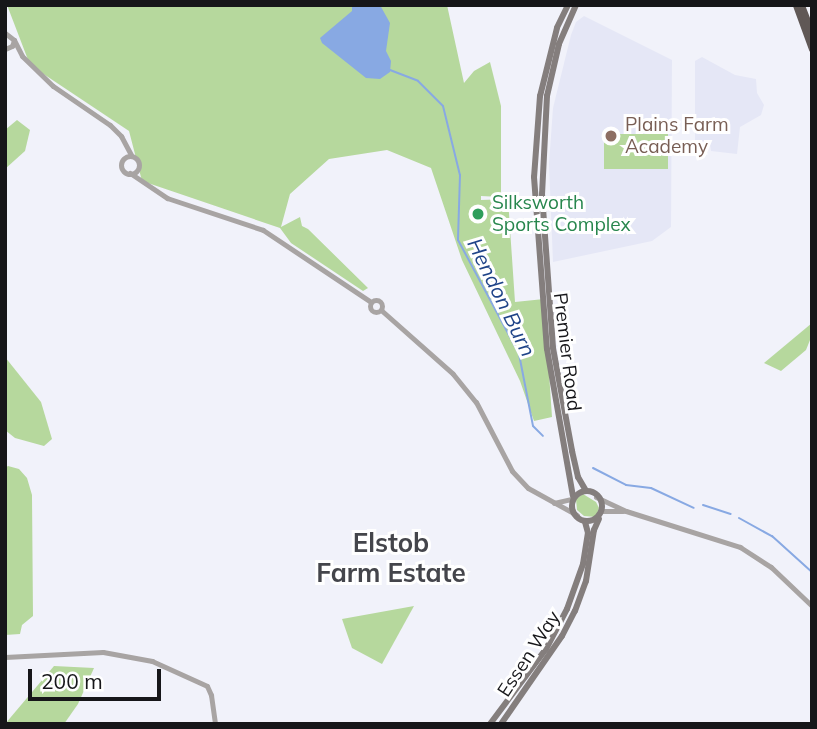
<!DOCTYPE html>
<html>
<head>
<meta charset="utf-8">
<style>
  body { margin:0 }
  #map { position:relative; width:817px; height:729px; overflow:hidden; background:#f1f2fa; font-family:Mulish,sans-serif }
  div>[style] { position:absolute }
  .built>* { inset:0; background:#e5e7f6 }
  .green>* { inset:0; background:#b6d89d; transform-origin:0 0 }
  .water>* { inset:0; background:#88a9e3 }
  .stream>* { height:2px; margin:-1px; padding:0 1px; transform-origin:1px; border-radius:1px; background:#88a9e3 }
  .tertiary>* { height:5px; margin:-2.5px; padding:0 2.5px; transform-origin:2.5px; border-radius:2.5px; background:#a8a4a3 }
  .tertiary>.ring { margin:-2.5px; padding:0; box-sizing:content-box; background:none; border:5px solid #a8a4a3; border-radius:50% }
  .secondary>* { height:6px; margin:-3px; padding:0 3px; transform-origin:3px; border-radius:3px; background:#847e7d }
  .secondary>.ring { margin:-3px; padding:0; box-sizing:content-box; background:none; border:6px solid #847e7d; border-radius:50% }
  .trunk>* { height:7px; margin:-3.5px; padding:0 3.5px; transform-origin:3.5px; border-radius:3.5px; background:#605856 }
  .dots>* { width:19px; height:19px; translate:-50% -50%; box-sizing:border-box; border:4px solid #fff; border-radius:50% }
  span { translate:-50% -50%; white-space:nowrap; text-align:center; line-height:1.15; -webkit-text-stroke:6px #fff; paint-order:stroke }
  .education-label { font-size:19px; color:#785e54 }
  .left { translate:0 -50%; text-align:left }
  .leisure-label { font-size:19px; color:#27864d }
  .street-label { font-size:19px; color:#161619 }
  .water-label { font-size:21px; color:#1f4488; font-style:italic }
  .district-label { font-size:26px; color:#44454b; font-weight:700 }
  .frame { position:absolute; inset:0; border:7px solid #161619; pointer-events:none }
  .scale { position:absolute; left:28px; top:669px; width:133px; height:32px; box-sizing:border-box; border:4px solid #161619; border-top:0; padding-left:9px; font-size:21px; line-height:24px; white-space:nowrap; color:#161619; -webkit-text-stroke:5px #fff; paint-order:stroke }
</style>
</head>
<body>
<div id="map">
  <div class="built">
    <i style="clip-path:polygon(584px 16px,672px 60px,671px 227px,652px 241px,553px 262px,549px 164px,553px 108px,571px 35px,576px 22px)"></i>
    <i style="clip-path:polygon(702px 57px,735px 75px,756px 79px,757px 93px,764px 105px,761px 115px,740px 127px,737px 154px,711px 151px,710px 144px,695px 143px,695px 61px)"></i>
  </div>
  <div class="green">
    <i style="clip-path:polygon(7px 5px,447px 5px,464px 83px,474px 71px,490px 62px,501px 106px,501px 197px,481px 196px,481px 200px,508px 199px,515px 302px,544px 299px,552px 417px,534px 421px,520px 381px,462px 260px,431px 168px,387px 150px,329px 159px,290px 194px,281px 227px,300px 217px,302px 226px,308px 229px,368px 288px,363px 291px,291px 243px,280px 228px,142px 181px,129px 131px,30px 65px)"></i>
    <i style="clip-path:polygon(17px 120px,30px 130px,25px 151px,5px 169px,5px 130px)"></i>
    <i style="left:604px;top:134px;width:64px;height:35px"></i>
    <i style="clip-path:polygon(812px 323px,812px 335px,806px 350px,781px 371px,764px 363px)"></i>
    <i style="clip-path:polygon(5px 357px,41px 402px,52px 439px,44px 446px,15px 438px,5px 430px)"></i>
    <i style="clip-path:polygon(8px 466px,19px 469px,27px 478px,32px 495px,33px 616px,22px 625px,20px 634px,5px 635px,5px 468px)"></i>
    <i style="clip-path:polygon(583px 494px,596px 502px,599px 508px,596px 517px,584px 516px,577px 510px,576px 499px)"></i>
    <i style="clip-path:polygon(414px 606px,382px 664px,352px 648px,342px 619px)"></i>
    <i style="clip-path:polygon(54px 666px,94px 668px,78px 704px,64px 724px,5px 724px)"></i>
  </div>
  <div class="water">
    <i style="clip-path:polygon(352px 5px,380px 5px,390px 23px,386px 51px,391px 61px,390px 72px,380px 79px,366px 78px,322px 43px,320px 38px,352px 11px)"></i>
  </div>
  <div class="stream">
    <i style="left:390px;top:70px;width:30px;rotate:21deg"></i>
    <i style="left:418px;top:81px;width:35px;rotate:45deg"></i>
    <i style="left:443px;top:106px;width:71px;rotate:76.2deg"></i>
    <i style="left:460px;top:175px;width:65px;rotate:91.8deg"></i>
    <i style="left:458px;top:240px;width:129px;rotate:61.8deg"></i>
    <i style="left:519px;top:354px;width:73px;rotate:79deg"></i>
    <i style="left:533px;top:426px;width:14px;rotate:45deg"></i>
    <i style="left:593px;top:468px;width:37px;rotate:27deg"></i>
    <i style="left:626px;top:485px;width:25px;rotate:7deg"></i>
    <i style="left:651px;top:488px;width:47px;rotate:24.9deg"></i>
    <i style="left:703px;top:505px;width:29px;rotate:18deg"></i>
    <i style="left:739px;top:518px;width:38px;rotate:29deg"></i>
    <i style="left:772px;top:536px;width:54px;rotate:42deg"></i>
  </div>
  <div class="tertiary">
    <i style="left:5px;top:33px;width:11px;rotate:38deg"></i>
    <i style="left:14px;top:40px;width:6px;rotate:108deg"></i>
    <i style="left:12px;top:46px;width:8px;rotate:157deg"></i>
    <i style="left:14px;top:40px;width:18px;rotate:63deg"></i>
    <i style="left:22px;top:56px;width:43px;rotate:44.1deg"></i>
    <i style="left:53px;top:86px;width:69px;rotate:34.4deg"></i>
    <i style="left:110px;top:125px;width:16px;rotate:45deg"></i>
    <i style="left:121px;top:136px;width:21px;rotate:62deg"></i>
    <i class="ring" style="left:121px;top:156px;width:13px;height:13px"></i>
    <i style="left:130px;top:173px;width:45px;rotate:34deg"></i>
    <i style="left:167px;top:198px;width:101px;rotate:18.4deg"></i>
    <i style="left:263px;top:230px;width:130px;rotate:33.7deg"></i>
    <i class="ring" style="left:370px;top:300px;width:7px;height:7px"></i>
    <i style="left:381px;top:310px;width:96px;rotate:41.6deg"></i>
    <i style="left:453px;top:374px;width:36px;rotate:51deg"></i>
    <i style="left:476px;top:402px;width:78px;rotate:62.4deg"></i>
    <i style="left:512px;top:471px;width:23px;rotate:47deg"></i>
    <i style="left:528px;top:488px;width:56px;rotate:28.9deg"></i>
    <i style="left:596px;top:497px;width:33px;rotate:25deg"></i>
    <i style="left:626px;top:511px;width:120px;rotate:17.5deg"></i>
    <i style="left:740px;top:547px;width:37px;rotate:33deg"></i>
    <i style="left:771px;top:567px;width:57px;rotate:43.6deg"></i>
    <i style="left:554px;top:503px;width:17px;rotate:-13deg"></i>
    <i style="left:603px;top:511px;width:20px"></i>
    <i style="left:5px;top:657px;width:98px;rotate:-2.9deg"></i>
    <i style="left:103px;top:652px;width:50px;rotate:10.4deg"></i>
    <i style="left:152px;top:661px;width:60px;rotate:24.4deg"></i>
    <i style="left:207px;top:686px;width:10px;rotate:66deg"></i>
    <i style="left:211px;top:695px;width:29px;rotate:82deg"></i>
  </div>
  <div class="secondary">
    <i style="left:568px;top:5px;width:25px;rotate:116deg"></i>
    <i style="left:557px;top:28px;width:70px;rotate:104deg"></i>
    <i style="left:540px;top:96px;width:81px;rotate:94.2deg"></i>
    <i style="left:534px;top:177px;width:172px;rotate:85.7deg"></i>
    <i style="left:547px;top:349px;width:149px;rotate:80deg"></i>
    <i style="left:576px;top:5px;width:43px;rotate:113.6deg"></i>
    <i style="left:559px;top:44px;width:53px;rotate:103deg"></i>
    <i style="left:547px;top:96px;width:98px;rotate:92.9deg"></i>
    <i style="left:542px;top:194px;width:154px;rotate:85.9deg"></i>
    <i style="left:553px;top:348px;width:105px;rotate:79.5deg"></i>
    <i style="left:572px;top:451px;width:27px;rotate:77deg"></i>
    <i style="left:578px;top:477px;width:16px;rotate:60deg"></i>
    <i class="ring" style="left:572px;top:491px;width:24px;height:24px"></i>
    <i style="left:490px;top:724px;width:94px;rotate:-53.3deg"></i>
    <i style="left:546px;top:649px;width:45px;rotate:-62.3deg"></i>
    <i style="left:567px;top:609px;width:48px;rotate:-70.4deg"></i>
    <i style="left:583px;top:564px;width:31px;rotate:-81deg"></i>
    <i style="left:588px;top:533px;width:11px;rotate:-105deg"></i>
    <i style="left:501px;top:724px;width:107px;rotate:-55.3deg"></i>
    <i style="left:562px;top:636px;width:28px;rotate:-63deg"></i>
    <i style="left:575px;top:611px;width:32px;rotate:-70deg"></i>
    <i style="left:586px;top:581px;width:52px;rotate:-81.1deg"></i>
    <i style="left:594px;top:530px;width:12px;rotate:-66deg"></i>
  </div>
  <div class="trunk">
    <i style="left:796px;top:5px;width:47px;rotate:70deg"></i>
    <i style="left:801px;top:5px;width:31px;rotate:69deg"></i>
  </div>
  <div class="dots">
    <i style="left:611px;top:136px;background:#8d6e63"></i>
    <i style="left:478px;top:214px;background:#2e9e5b"></i>
  </div>
  <div class="education-label">
    <span class="left" style="left:625px;top:136px">Plains Farm<br>Academy</span>
  </div>
  <div class="leisure-label">
    <span class="left" style="left:492px;top:214px">Silksworth<br>Sports Complex</span>
  </div>
  <div class="street-label">
    <span style="left:567px;top:352px;rotate:83deg">Premier Road</span>
    <span style="left:529px;top:654px;rotate:-57deg">Essen Way</span>
  </div>
  <div class="water-label">
    <span style="left:502px;top:297px;rotate:64deg">Hendon Burn</span>
  </div>
  <div class="district-label">
    <span style="left:391px;top:558px">Elstob<br>Farm Estate</span>
  </div>
  <div class="frame"></div>
  <div class="scale">200 m</div>
</div>
</body>
</html>
